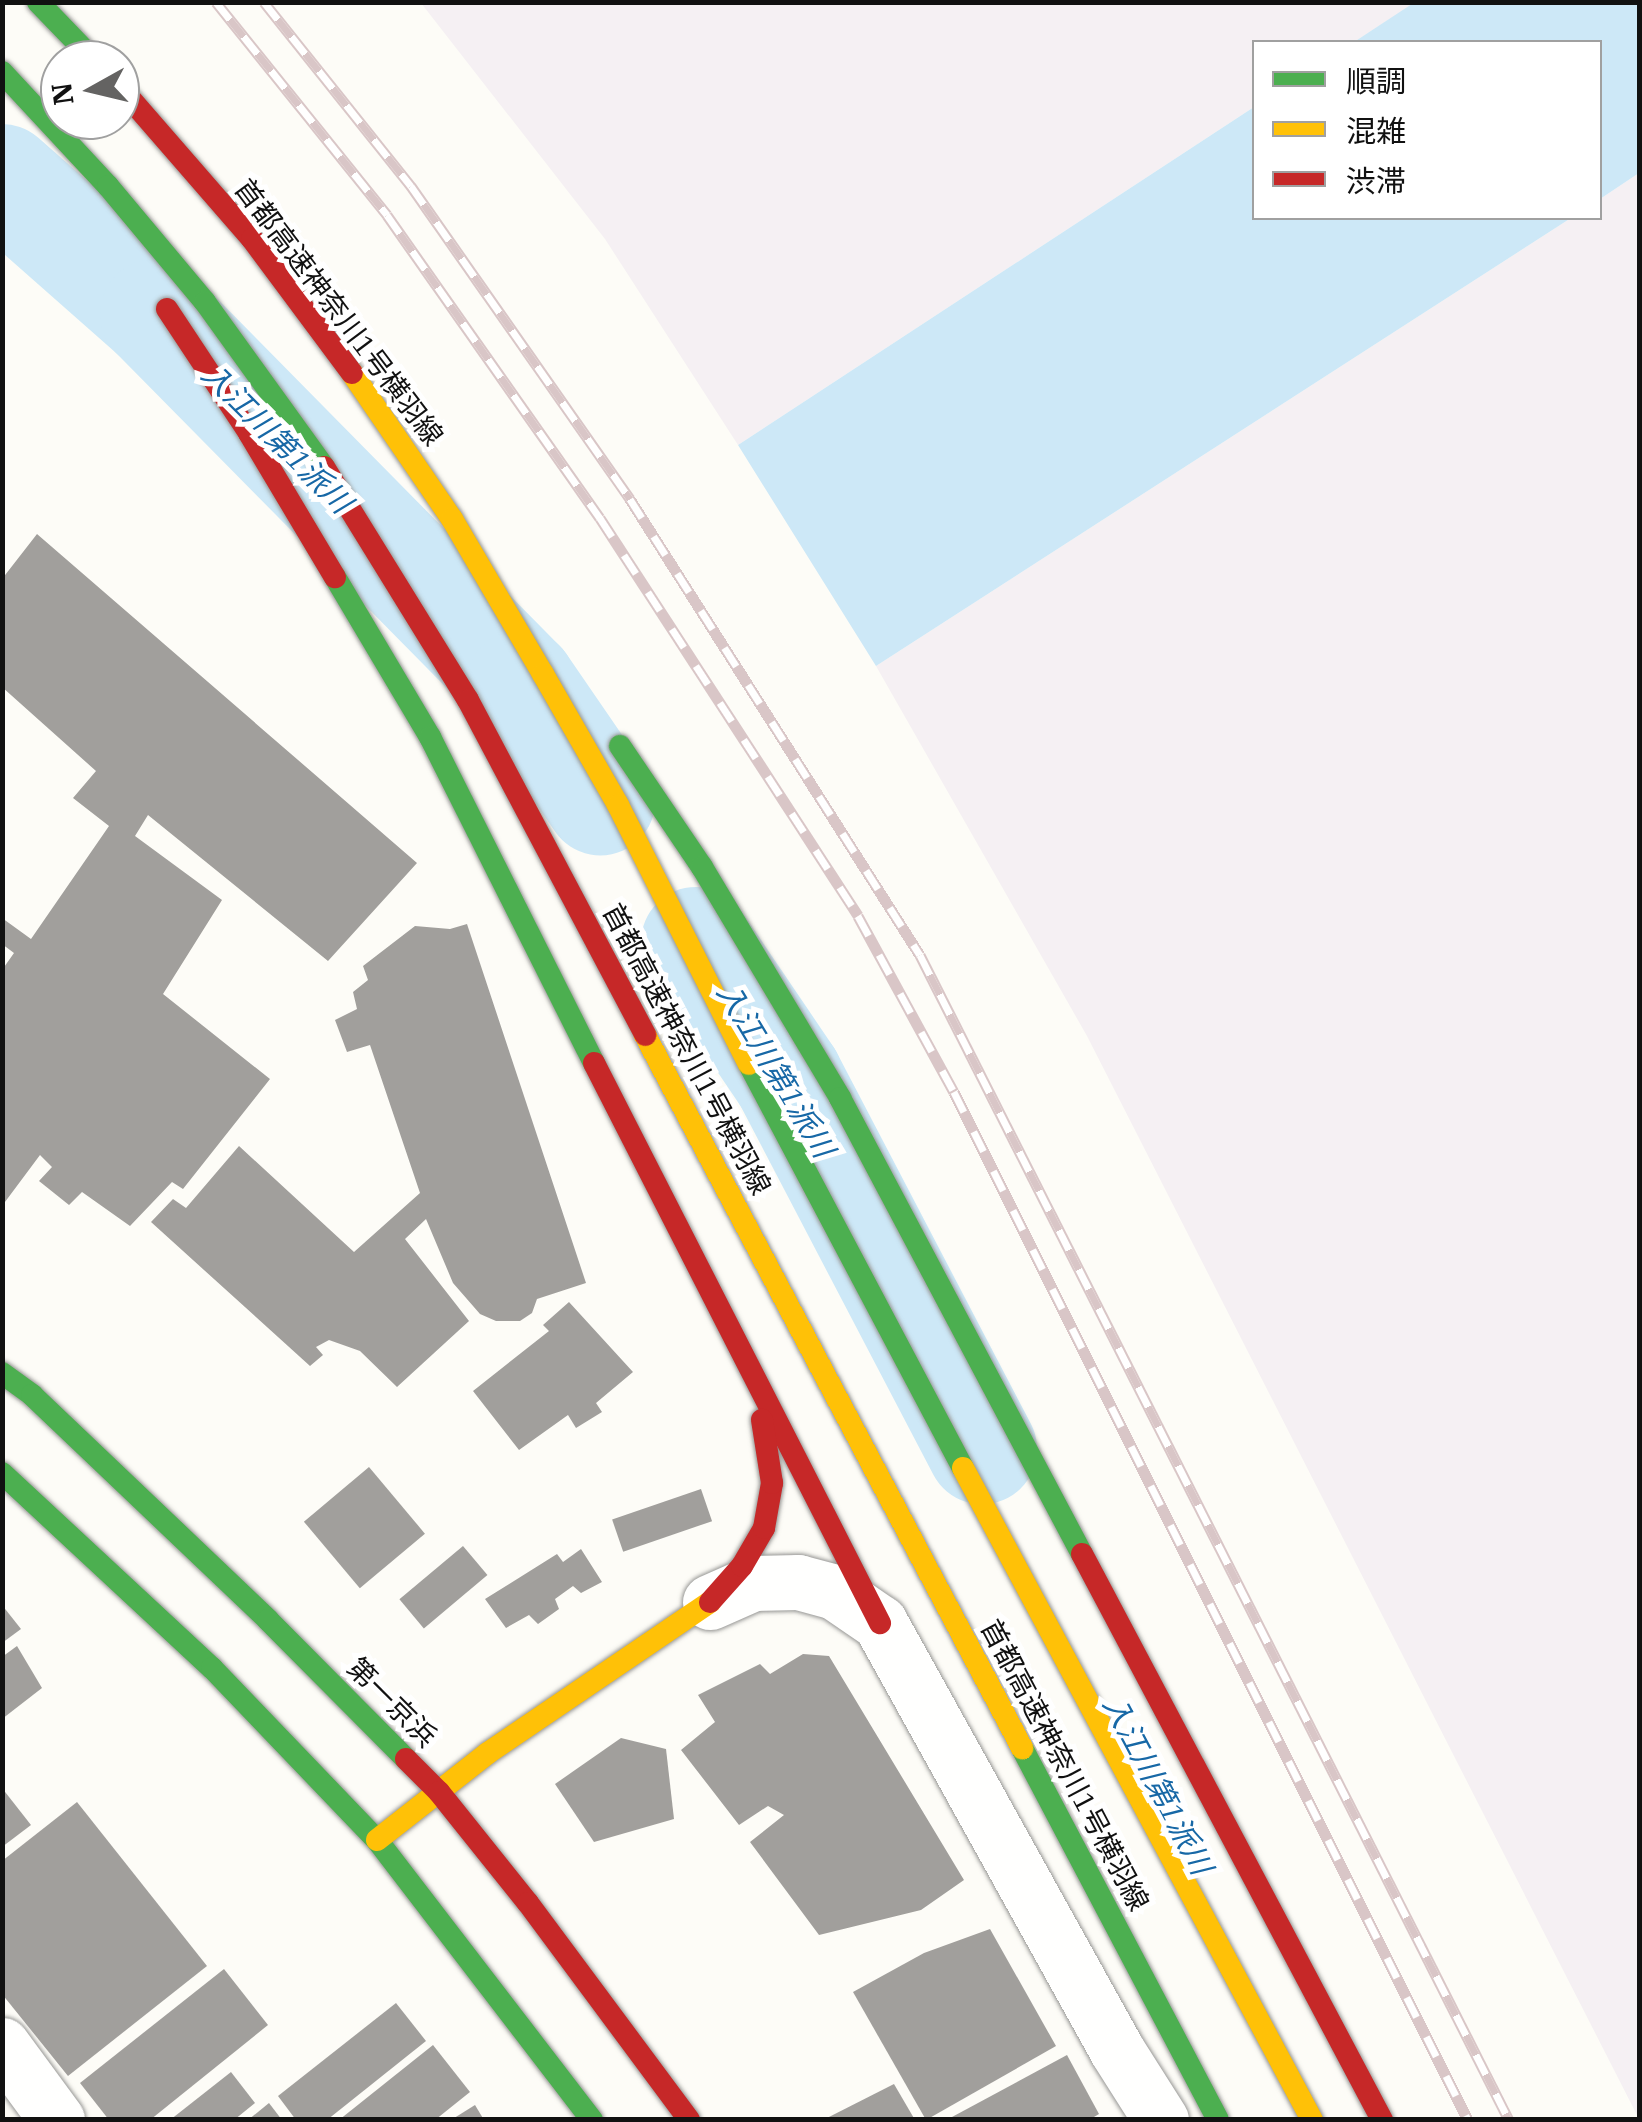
<!DOCTYPE html>
<html>
<head>
<meta charset="utf-8">
<style>
  body { margin:0 }
  #map { position:relative; width:1642px; height:2122px; overflow:hidden; background:#fdfcf7; font-family:"IBM Plex Serif","Noto Sans JP",serif }
  div>[style] { position:absolute }
  .industrial>* { inset:0; background:#f5f0f3 }
  .water>* { inset:0; background:#cde8f7 }
  .river>* { height:110px; margin:-55px; padding:0 55px; transform-origin:55px; border-radius:55px; background:#cde8f7 }
  .building>* { inset:0; background:#a19f9c; transform-origin:0 0 }
  .roads { filter:drop-shadow(0 0 2px #979795) drop-shadow(0 0 2px #979795) }
  .street>* { height:55px; margin:-27.5px; padding:0 27.5px; transform-origin:27.5px; border-radius:27.5px; background:#fffffe }
  .fast>* { height:22px; margin:-11px; padding:0 11px; transform-origin:11px; border-radius:11px; background:#4caf50 }
  .slow>* { height:22px; margin:-11px; padding:0 11px; transform-origin:11px; border-radius:11px; background:#ffc107 }
  .jam>* { height:22px; margin:-11px; padding:0 11px; transform-origin:11px; border-radius:11px; background:#c62828 }
  .rail>* { height:11px; margin-top:-5.5px; transform-origin:0; background:repeating-linear-gradient(90deg,#fff 0 22px,#d9c6c7 0 44px); box-sizing:border-box; border-block:2px solid #d9c6c7 }
  span { translate:-50% -50%; white-space:nowrap; text-align:center; line-height:1.15; -webkit-text-stroke:10px #fff; paint-order:stroke }
  .street-label { font-size:28px; color:#111 }
  .water-label { font-size:30px; color:#1768a6; font-style:italic }
  .frame { position:absolute; inset:0; border:5px solid #111; pointer-events:none }
  .legend { position:absolute; left:1252px; top:40px; width:350px; height:180px; box-sizing:border-box; background:#fff; border:2px solid #a0a0a0; margin:0; padding:12px 18px; list-style:none; font-size:30px; color:#111 }
  .legend li { display:flex; align-items:center; gap:20px; height:50px }
  .legend b { width:50px; border:2px solid #a0a0a0 }
  .north { position:absolute; left:40px; top:40px; width:100px; height:100px; box-sizing:border-box; background:#fff; border:2px solid #a0a0a0; border-radius:50%; rotate:262deg; font-size:28px; font-weight:700; line-height:40px; text-align:center; color:#111 }
  .north::after { content:''; display:block; margin:auto; width:35px; height:45px; background:#646362; clip-path:polygon(50% 0,100% 100%,50% 72%,0 100%) }
</style>
</head>
<body>
<div id="map">
  <div class="industrial">
    <i style="clip-path:polygon(421px 3px,1415px 3px,1354px 42px,1254px 42px,1254px 107px,738px 445px,605px 239px)"></i>
    <i style="clip-path:polygon(1639px 173px,1639px 2119px,1087px 1036px,876px 666px,1571px 218px,1600px 218px,1600px 199px)"></i>
  </div>
  <div class="water">
    <i style="clip-path:polygon(1415px 2px,1639px 3px,1639px 173px,1600px 199px,1600px 42px,1354px 42px)"></i>
    <i style="clip-path:polygon(1254px 107px,1254px 218px,1571px 218px,876px 666px,738px 445px)"></i>
  </div>
  <div class="river">
    <i style="left:2px;top:179px;width:204px;rotate:41.4deg"></i>
    <i style="left:155px;top:314px;width:521px;rotate:45.39deg"></i>
    <i style="left:521px;top:685px;width:140px;rotate:55.5deg"></i>
    <i style="left:696px;top:942px;width:164px;rotate:55.9deg"></i>
    <i style="left:788px;top:1078px;width:419px;rotate:62.4deg"></i>
  </div>
  <div class="building">
    <i style="clip-path:polygon(37px 534px,417px 863px,328px 961px,148px 815px,135px 836px,222px 900px,163px 994px,270px 1079px,183px 1189px,172px 1182px,130px 1226px,82px 1192px,69px 1205px,39px 1181px,52px 1167px,40px 1155px,2px 1206px,2px 970px,14px 953px,2px 944px,2px 918px,31px 939px,109px 826px,73px 798px,96px 771px,2px 687px,2px 579px)"></i>
    <i style="clip-path:polygon(467px 924px,586px 1283px,537px 1299px,532px 1313px,520px 1321px,496px 1321px,480px 1314px,453px 1283px,426px 1219px,405px 1239px,469px 1321px,397px 1387px,360px 1351px,329px 1340px,316px 1347px,323px 1355px,310px 1366px,151px 1222px,173px 1199px,186px 1208px,239px 1146px,354px 1252px,420px 1193px,370px 1045px,347px 1052px,335px 1020px,357px 1009px,353px 992px,368px 980px,363px 966px,415px 926px,450px 929px)"></i>
    <i style="clip-path:polygon(569px 1302px,633px 1372px,596px 1403px,602px 1412px,576px 1428px,568px 1415px,519px 1450px,473px 1391px,549px 1331px,543px 1325px)"></i>
    <i style="left:369px;top:1467px;width:87px;height:85px;rotate:50deg"></i>
    <i style="left:701px;top:1489px;width:34px;height:94px;rotate:71deg"></i>
    <i style="left:463px;top:1546px;width:38px;height:83px;rotate:50deg"></i>
    <i style="clip-path:polygon(581px 1549px,602px 1582px,581px 1593px,573px 1586px,555px 1599px,559px 1609px,538px 1624px,529px 1615px,506px 1628px,485px 1599px,557px 1554px,563px 1562px)"></i>
    <i style="clip-path:polygon(2px 1605px,21px 1629px,2px 1643px)"></i>
    <i style="clip-path:polygon(17px 1646px,42px 1688px,2px 1719px,2px 1657px)"></i>
    <i style="clip-path:polygon(803px 1654px,829px 1656px,964px 1880px,921px 1910px,819px 1935px,750px 1842px,784px 1815px,768px 1806px,739px 1825px,681px 1750px,715px 1722px,698px 1695px,760px 1664px,770px 1674px)"></i>
    <i style="clip-path:polygon(621px 1738px,666px 1749px,674px 1819px,594px 1842px,555px 1784px)"></i>
    <i style="clip-path:polygon(2px 1788px,31px 1825px,2px 1847px)"></i>
    <i style="clip-path:polygon(77px 1802px,207px 1966px,68px 2076px,2px 1994px,2px 1861px)"></i>
    <i style="clip-path:polygon(990px 1929px,1056px 2046px,926px 2120px,853px 1992px,924px 1953px)"></i>
    <i style="clip-path:polygon(224px 1969px,268px 2025px,150px 2120px,109px 2120px,80px 2083px)"></i>
    <i style="clip-path:polygon(396px 2003px,426px 2041px,327px 2120px,296px 2120px,278px 2096px)"></i>
    <i style="clip-path:polygon(433px 2045px,470px 2092px,435px 2120px,339px 2120px)"></i>
    <i style="clip-path:polygon(1067px 2055px,1099px 2114px,1089px 2120px,952px 2117px)"></i>
    <i style="clip-path:polygon(231px 2072px,255px 2103px,234px 2120px,170px 2120px)"></i>
    <i style="clip-path:polygon(894px 2084px,915px 2120px,823px 2120px)"></i>
    <i style="clip-path:polygon(269px 2103px,282px 2120px,248px 2120px)"></i>
    <i style="clip-path:polygon(475px 2105px,484px 2120px,451px 2120px)"></i>
  </div>
  <div class="roads">
    <div class="street">
      <i style="left:710px;top:1602px;width:47px;rotate:-23.8deg"></i>
      <i style="left:753px;top:1583px;width:45px;rotate:-1.3deg"></i>
      <i style="left:798px;top:1582px;width:38px;rotate:15deg"></i>
      <i style="left:835px;top:1592px;width:55px;rotate:34.6deg"></i>
      <i style="left:880px;top:1623px;width:487px;rotate:61deg"></i>
      <i style="left:1116px;top:2049px;width:84px;rotate:57.6deg"></i>
      <i style="left:2px;top:2045px;width:93px;rotate:53.7deg"></i>
    </div>
    <div class="fast">
      <i style="left:38px;top:2px;width:81px;rotate:46deg"></i>
      <i style="left:2px;top:72px;width:156px;rotate:47.1deg"></i>
      <i style="left:108px;top:186px;width:151px;rotate:50.1deg"></i>
      <i style="left:205px;top:302px;width:203px;rotate:54.2deg"></i>
      <i style="left:335px;top:577px;width:186px;rotate:59.3deg"></i>
      <i style="left:430px;top:737px;width:365px;rotate:63.3deg"></i>
      <i style="left:620px;top:746px;width:146px;rotate:55.9deg"></i>
      <i style="left:702px;top:867px;width:269px;rotate:59.1deg"></i>
      <i style="left:840px;top:1098px;width:516px;rotate:62.05deg"></i>
      <i style="left:749px;top:1064px;width:457px;rotate:62.1deg"></i>
      <i style="left:2px;top:1373px;width:37px;rotate:36deg"></i>
      <i style="left:32px;top:1395px;width:326px;rotate:43.6deg"></i>
      <i style="left:268px;top:1620px;width:196px;rotate:45.2deg"></i>
      <i style="left:2px;top:1473px;width:287px;rotate:42.9deg"></i>
      <i style="left:212px;top:1668px;width:238px;rotate:46.2deg"></i>
      <i style="left:377px;top:1840px;width:353px;rotate:52.5deg"></i>
      <i style="left:1022px;top:1748px;width:420px;rotate:62.2deg"></i>
    </div>
    <div class="slow">
      <i style="left:352px;top:373px;width:177px;rotate:55.6deg"></i>
      <i style="left:452px;top:519px;width:180px;rotate:59.6deg"></i>
      <i style="left:543px;top:674px;width:151px;rotate:60.2deg"></i>
      <i style="left:618px;top:805px;width:290px;rotate:63.2deg"></i>
      <i style="left:645px;top:1035px;width:807px;rotate:62.13deg"></i>
      <i style="left:963px;top:1468px;width:740px;rotate:61.84deg"></i>
      <i style="left:377px;top:1840px;width:141px;rotate:-38.1deg"></i>
      <i style="left:488px;top:1753px;width:268px;rotate:-34.2deg"></i>
    </div>
    <div class="jam">
      <i style="left:120px;top:87px;width:201px;rotate:49deg"></i>
      <i style="left:252px;top:239px;width:167px;rotate:53.3deg"></i>
      <i style="left:167px;top:309px;width:149px;rotate:56.5deg"></i>
      <i style="left:249px;top:433px;width:168px;rotate:59.2deg"></i>
      <i style="left:324px;top:467px;width:274px;rotate:58.3deg"></i>
      <i style="left:468px;top:700px;width:379px;rotate:62.1deg"></i>
      <i style="left:594px;top:1063px;width:629px;rotate:62.95deg"></i>
      <i style="left:1082px;top:1554px;width:641px;rotate:62.07deg"></i>
      <i style="left:710px;top:1602px;width:48px;rotate:-48.4deg"></i>
      <i style="left:742px;top:1566px;width:44px;rotate:-59.9deg"></i>
      <i style="left:764px;top:1528px;width:46px;rotate:-79.9deg"></i>
      <i style="left:772px;top:1483px;width:64px;rotate:-99deg"></i>
      <i style="left:406px;top:1759px;width:47px;rotate:45deg"></i>
      <i style="left:439px;top:1792px;width:142px;rotate:51.3deg"></i>
      <i style="left:528px;top:1903px;width:270px;rotate:53.4deg"></i>
    </div>
  </div>
  <div class="rail">
    <i style="left:216px;top:2px;width:273px;rotate:51.2deg"></i>
    <i style="left:387px;top:215px;width:370px;rotate:54.9deg"></i>
    <i style="left:600px;top:518px;width:474px;rotate:57deg"></i>
    <i style="left:858px;top:916px;width:200px;rotate:61.4deg"></i>
    <i style="left:954px;top:1092px;width:1149px;rotate:63.43deg"></i>
    <i style="left:264px;top:2px;width:236px;rotate:51.4deg"></i>
    <i style="left:411px;top:186px;width:382px;rotate:55deg"></i>
    <i style="left:630px;top:499px;width:540px;rotate:57.55deg"></i>
    <i style="left:920px;top:955px;width:1305px;rotate:63.18deg"></i>
  </div>
  <div class="street-label">
    <span style="left:339px;top:312px;rotate:53deg">首都高速神奈川1号横羽線</span>
    <span style="left:687px;top:1049px;rotate:62deg">首都高速神奈川1号横羽線</span>
    <span style="left:392px;top:1702px;rotate:45deg">第一京浜</span>
    <span style="left:1065px;top:1765px;rotate:62deg">首都高速神奈川1号横羽線</span>
  </div>
  <div class="water-label">
    <span style="left:277px;top:438px;rotate:45deg">入江川第1派川</span>
    <span style="left:776px;top:1070px;rotate:59deg">入江川第1派川</span>
    <span style="left:1158px;top:1785px;rotate:62deg">入江川第1派川</span>
  </div>
  <div class="frame"></div>
  <ul class="legend">
  <li><b style="height:12px;background:#4caf50"></b>順調</li>
  <li><b style="height:12px;background:#ffc107"></b>混雑</li>
  <li><b style="height:12px;background:#c62828"></b>渋滞</li>
  </ul>
  <div class="north">N</div>
</div>
</body>
</html>
